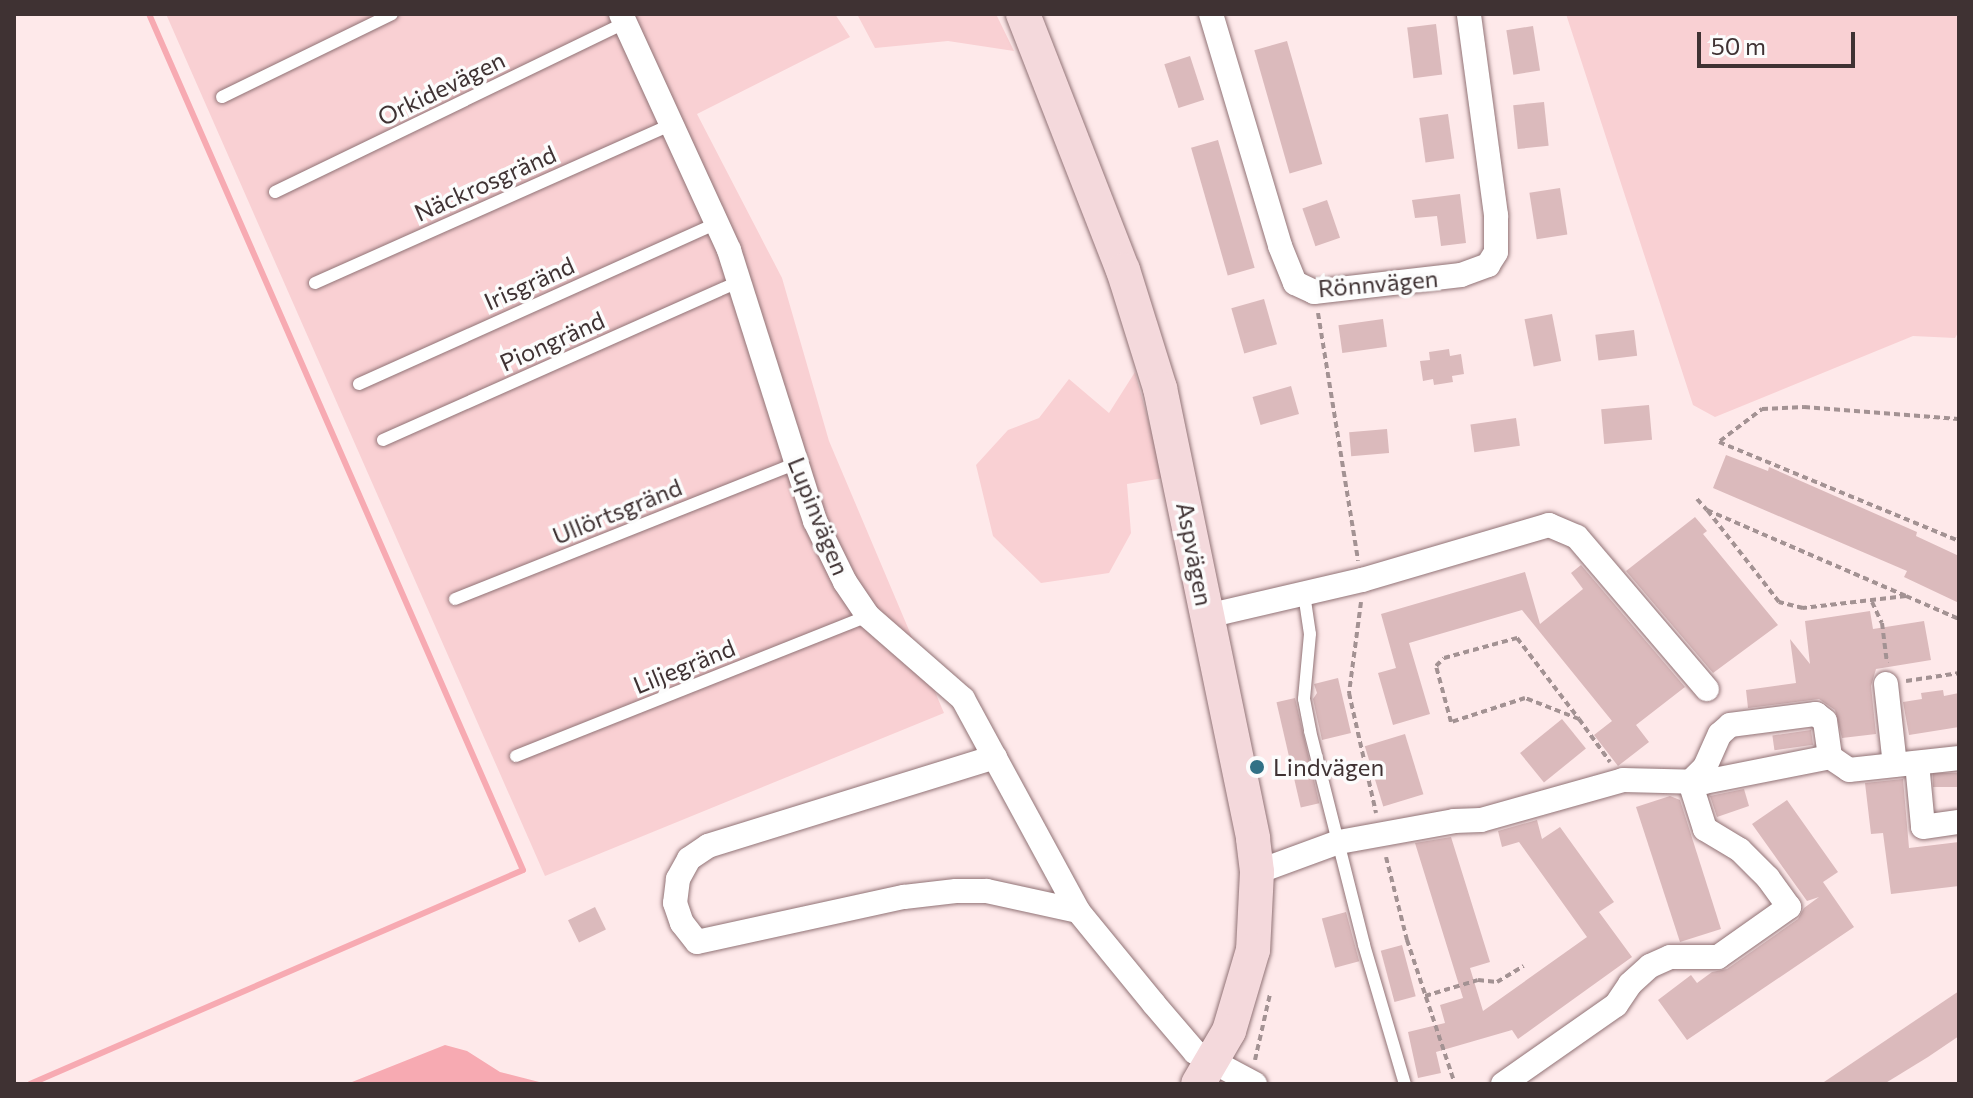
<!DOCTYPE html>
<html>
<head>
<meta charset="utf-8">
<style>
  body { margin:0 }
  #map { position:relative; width:1973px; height:1098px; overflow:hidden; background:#fee9ea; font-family:Commissioner,sans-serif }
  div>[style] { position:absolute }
  .green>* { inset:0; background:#f9d0d3 }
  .water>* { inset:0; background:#f7aab2 }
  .stream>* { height:6px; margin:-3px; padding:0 3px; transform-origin:3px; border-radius:3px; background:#f7aab2 }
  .building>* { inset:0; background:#dbbabc; transform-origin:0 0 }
  .path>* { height:4px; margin-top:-2px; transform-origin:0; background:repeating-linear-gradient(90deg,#a39293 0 6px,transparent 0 10px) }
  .roads { filter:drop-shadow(0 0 2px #917376) drop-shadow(0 0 2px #917376) }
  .lane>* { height:12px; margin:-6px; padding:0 6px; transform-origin:6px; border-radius:6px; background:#fff }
  .street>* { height:24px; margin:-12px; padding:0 12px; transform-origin:12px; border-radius:12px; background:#fff }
  .secondary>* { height:34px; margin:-17px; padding:0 17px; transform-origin:17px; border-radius:17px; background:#f4d9dc }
  .dots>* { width:22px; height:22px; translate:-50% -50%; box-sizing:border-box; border:4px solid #fcfcfc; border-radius:50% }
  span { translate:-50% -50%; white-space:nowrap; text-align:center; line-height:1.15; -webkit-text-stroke:7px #fcfcfc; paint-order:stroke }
  .street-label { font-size:24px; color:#3f3233 }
  .poi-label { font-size:24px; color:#3f3233 }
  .left { translate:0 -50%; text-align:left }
  .frame { position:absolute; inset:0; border:16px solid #3f3233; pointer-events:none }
  .scale { position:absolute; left:1697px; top:32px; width:158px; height:36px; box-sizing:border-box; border:4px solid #3f3233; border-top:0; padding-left:10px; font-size:24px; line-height:28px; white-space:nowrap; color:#3f3233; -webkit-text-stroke:6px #fcfcfc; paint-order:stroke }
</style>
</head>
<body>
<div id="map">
  <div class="green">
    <i style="clip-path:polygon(166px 14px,835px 14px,850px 37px,697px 114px,782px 278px,829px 441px,944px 713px,545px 876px)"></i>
    <i style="clip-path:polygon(857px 14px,996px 14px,1014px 51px,948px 41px,875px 48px)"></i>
    <i style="clip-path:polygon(1566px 14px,1959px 14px,1959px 331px,1955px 338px,1913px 336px,1715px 417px,1693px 405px)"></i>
    <i style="clip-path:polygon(1135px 372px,1164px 478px,1127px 484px,1131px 533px,1109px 573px,1041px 583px,993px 536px,976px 465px,1008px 430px,1039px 418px,1069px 379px,1109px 413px)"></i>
  </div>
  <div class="water">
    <i style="clip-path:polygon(445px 1045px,467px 1051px,500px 1072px,547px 1084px,347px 1084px)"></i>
  </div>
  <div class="stream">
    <i style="left:30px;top:1084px;width:537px;rotate:-23.46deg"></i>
    <i style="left:523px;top:870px;width:934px;rotate:-113.6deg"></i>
  </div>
  <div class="building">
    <i style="left:1436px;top:24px;width:51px;height:29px;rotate:83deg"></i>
    <i style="left:1533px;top:26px;width:45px;height:27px;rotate:81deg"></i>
    <i style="left:1287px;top:41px;width:128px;height:34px;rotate:74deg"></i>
    <i style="left:1190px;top:56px;width:46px;height:27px;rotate:72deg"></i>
    <i style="left:1544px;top:102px;width:44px;height:31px;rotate:84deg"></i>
    <i style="left:1448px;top:114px;width:45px;height:29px;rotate:82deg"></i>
    <i style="left:1218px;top:140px;width:133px;height:28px;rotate:74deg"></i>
    <i style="left:1560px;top:188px;width:47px;height:31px;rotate:81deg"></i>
    <i style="clip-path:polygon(1460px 194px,1466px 243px,1441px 246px,1437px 216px,1415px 218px,1412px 200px)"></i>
    <i style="left:1327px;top:200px;width:40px;height:26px;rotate:71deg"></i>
    <i style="left:1264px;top:299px;width:47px;height:34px;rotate:74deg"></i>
    <i style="left:1552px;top:314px;width:48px;height:28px;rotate:79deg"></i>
    <i style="left:1383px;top:319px;width:28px;height:45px;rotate:82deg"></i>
    <i style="left:1634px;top:330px;width:26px;height:39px;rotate:83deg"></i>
    <i style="clip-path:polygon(1449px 349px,1450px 356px,1461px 354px,1464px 374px,1452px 376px,1453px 382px,1434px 385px,1433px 379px,1423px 381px,1420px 361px,1430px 360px,1429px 352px)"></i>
    <i style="left:1291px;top:386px;width:29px;height:40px;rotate:74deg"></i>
    <i style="left:1649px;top:405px;width:35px;height:48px;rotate:85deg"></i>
    <i style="left:1516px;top:418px;width:28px;height:46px;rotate:82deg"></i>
    <i style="left:1387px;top:429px;width:24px;height:38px;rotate:85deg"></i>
    <i style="clip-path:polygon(1726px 455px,1768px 471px,1769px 467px,1917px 532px,1916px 536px,1959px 556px,1959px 603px,1904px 577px,1907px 571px,1713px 488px)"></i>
    <i style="clip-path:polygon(1695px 517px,1707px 531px,1703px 534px,1778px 625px,1713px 673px,1626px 571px)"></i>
    <i style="clip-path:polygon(1581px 565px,1685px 687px,1636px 725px,1649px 742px,1618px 766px,1594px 735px,1612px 721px,1522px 610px,1409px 643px,1430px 714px,1393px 725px,1378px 673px,1396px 668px,1381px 614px,1525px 572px,1540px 624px,1583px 589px,1571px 573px)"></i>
    <i style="clip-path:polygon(1870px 611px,1873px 629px,1924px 621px,1931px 660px,1876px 669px,1871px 686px,1876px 734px,1842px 738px,1835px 710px,1819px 699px,1748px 708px,1746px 690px,1796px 683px,1790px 639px,1810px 664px,1805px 621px)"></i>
    <i style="clip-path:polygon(1338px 678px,1351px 733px,1322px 740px,1313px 699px,1317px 693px,1314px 684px)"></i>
    <i style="clip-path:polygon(1943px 690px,1944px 696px,1959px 693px,1959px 727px,1909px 735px,1903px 702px,1922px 699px,1921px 693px)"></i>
    <i style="left:1295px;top:698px;width:108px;height:19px;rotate:77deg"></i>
    <i style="left:1562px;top:719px;width:38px;height:54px;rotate:51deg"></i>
    <i style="left:1811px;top:730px;width:15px;height:39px;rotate:82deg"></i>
    <i style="left:1405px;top:734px;width:63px;height:42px;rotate:73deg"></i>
    <i style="left:1959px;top:773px;width:14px;height:26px;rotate:90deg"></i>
    <i style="clip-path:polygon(1903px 779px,1909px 848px,1959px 842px,1959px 886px,1891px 894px,1883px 833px,1871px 834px,1865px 783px)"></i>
    <i style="clip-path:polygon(1744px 789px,1749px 806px,1717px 817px,1710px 796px)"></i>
    <i style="clip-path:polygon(1670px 796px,1680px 800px,1721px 929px,1680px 942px,1636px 807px)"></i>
    <i style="clip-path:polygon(1787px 800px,1838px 872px,1823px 882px,1854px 927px,1687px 1040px,1658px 1000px,1691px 975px,1697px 983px,1712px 972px,1727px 969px,1798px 919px,1804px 908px,1819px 897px,1807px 901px,1752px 824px)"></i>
    <i style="clip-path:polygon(1537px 820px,1542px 839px,1560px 827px,1614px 902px,1599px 912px,1632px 957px,1518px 1039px,1512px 1030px,1436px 1052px,1441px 1073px,1418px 1078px,1408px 1032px,1445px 1023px,1440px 1005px,1463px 998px,1415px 843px,1451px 837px,1490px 962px,1470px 968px,1483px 1011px,1587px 937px,1519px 842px,1502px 847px,1498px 831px)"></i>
    <i style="left:595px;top:907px;width:25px;height:30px;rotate:64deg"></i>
    <i style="left:1346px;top:912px;width:51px;height:25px;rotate:75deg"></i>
    <i style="left:1402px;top:945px;width:53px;height:22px;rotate:75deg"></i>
    <i style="clip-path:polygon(1959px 991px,1959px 1036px,1928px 1057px,1884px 1084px,1821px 1084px)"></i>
  </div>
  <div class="path">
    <i style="left:1318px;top:313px;width:251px;rotate:80.8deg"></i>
    <i style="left:1720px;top:441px;width:53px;rotate:-37.3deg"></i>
    <i style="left:1762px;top:409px;width:42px;rotate:-2.7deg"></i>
    <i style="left:1804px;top:407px;width:155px;rotate:4.4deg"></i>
    <i style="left:1719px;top:442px;width:260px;rotate:22.4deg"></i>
    <i style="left:1697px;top:499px;width:15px;rotate:48deg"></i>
    <i style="left:1707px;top:510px;width:217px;rotate:23.4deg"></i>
    <i style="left:1906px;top:596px;width:104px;rotate:173.4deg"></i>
    <i style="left:1803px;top:608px;width:25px;rotate:-166deg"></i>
    <i style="left:1779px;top:602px;width:117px;rotate:-128deg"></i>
    <i style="left:1906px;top:596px;width:58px;rotate:23.5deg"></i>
    <i style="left:1361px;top:602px;width:92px;rotate:97.5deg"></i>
    <i style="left:1349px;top:693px;width:123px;rotate:77.3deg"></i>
    <i style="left:1872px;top:602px;width:23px;rotate:65deg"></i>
    <i style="left:1882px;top:623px;width:40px;rotate:82.9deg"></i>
    <i style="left:1906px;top:681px;width:54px;rotate:-8.6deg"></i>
    <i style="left:1579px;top:719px;width:58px;rotate:-158.7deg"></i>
    <i style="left:1525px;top:698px;width:78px;rotate:162deg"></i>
    <i style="left:1451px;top:722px;width:58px;rotate:-105deg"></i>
    <i style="left:1436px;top:666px;width:11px;rotate:-45deg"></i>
    <i style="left:1444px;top:658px;width:76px;rotate:-15.3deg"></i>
    <i style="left:1517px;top:638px;width:102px;rotate:52.6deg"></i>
    <i style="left:1579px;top:719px;width:53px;rotate:54.2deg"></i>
    <i style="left:1386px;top:857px;width:86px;rotate:75.8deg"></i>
    <i style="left:1407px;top:940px;width:152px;rotate:71.6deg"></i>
    <i style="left:1425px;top:996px;width:55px;rotate:-16.8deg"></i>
    <i style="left:1478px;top:980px;width:19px;rotate:6deg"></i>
    <i style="left:1497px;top:982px;width:31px;rotate:-31deg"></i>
    <i style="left:1255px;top:1060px;width:68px;rotate:-77.2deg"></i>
  </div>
  <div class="roads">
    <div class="lane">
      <i style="left:222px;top:97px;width:189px;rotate:-26deg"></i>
      <i style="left:275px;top:192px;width:389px;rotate:-25.8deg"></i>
      <i style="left:315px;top:283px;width:393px;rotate:-24deg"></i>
      <i style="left:359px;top:384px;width:393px;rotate:-24.2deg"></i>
      <i style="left:383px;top:440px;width:391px;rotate:-24deg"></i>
      <i style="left:1304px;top:594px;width:40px;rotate:81.5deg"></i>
      <i style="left:1310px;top:634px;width:65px;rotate:95.3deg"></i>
      <i style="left:1304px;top:699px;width:33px;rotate:79deg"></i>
      <i style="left:1310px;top:731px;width:221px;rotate:75.8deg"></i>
      <i style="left:1364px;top:945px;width:145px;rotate:73.6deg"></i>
      <i style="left:455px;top:599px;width:367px;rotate:-21.7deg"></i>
      <i style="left:516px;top:756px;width:379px;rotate:-21.7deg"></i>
    </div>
    <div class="street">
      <i style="left:621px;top:14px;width:260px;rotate:65.4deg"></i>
      <i style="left:729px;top:250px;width:284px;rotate:72.4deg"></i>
      <i style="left:815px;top:521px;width:68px;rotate:63.8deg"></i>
      <i style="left:845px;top:582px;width:41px;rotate:55.9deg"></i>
      <i style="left:868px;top:616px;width:126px;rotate:41.1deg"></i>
      <i style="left:963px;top:699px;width:241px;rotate:61.5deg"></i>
      <i style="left:1078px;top:911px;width:120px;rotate:50.7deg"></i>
      <i style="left:1154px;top:1004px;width:63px;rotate:49.5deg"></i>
      <i style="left:1195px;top:1052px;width:68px;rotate:28.1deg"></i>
      <i style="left:1211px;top:14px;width:242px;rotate:73.4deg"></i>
      <i style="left:1280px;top:246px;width:40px;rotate:68deg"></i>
      <i style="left:1295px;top:283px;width:21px;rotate:25deg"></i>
      <i style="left:1314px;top:292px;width:148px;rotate:-6.6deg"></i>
      <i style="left:1461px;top:275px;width:29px;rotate:-20deg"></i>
      <i style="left:1488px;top:265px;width:15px;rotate:-58deg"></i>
      <i style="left:1496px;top:252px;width:37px;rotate:-90deg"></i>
      <i style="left:1496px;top:215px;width:203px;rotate:-97.7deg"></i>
      <i style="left:1207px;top:616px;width:159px;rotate:-13.1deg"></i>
      <i style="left:1362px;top:580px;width:195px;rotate:-16.4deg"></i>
      <i style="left:1549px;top:525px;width:30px;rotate:23deg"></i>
      <i style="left:1577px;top:537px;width:200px;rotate:49.5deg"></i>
      <i style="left:1886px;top:684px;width:81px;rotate:83.7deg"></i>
      <i style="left:995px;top:757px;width:300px;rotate:162.8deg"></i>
      <i style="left:708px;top:846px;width:23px;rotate:146deg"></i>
      <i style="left:689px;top:859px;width:23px;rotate:119deg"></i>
      <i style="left:678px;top:879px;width:24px;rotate:97deg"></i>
      <i style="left:675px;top:903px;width:21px;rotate:71deg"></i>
      <i style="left:682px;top:923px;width:24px;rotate:52deg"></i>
      <i style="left:697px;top:942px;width:212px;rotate:-12.3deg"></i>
      <i style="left:904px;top:897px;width:52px;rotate:-6.6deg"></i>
      <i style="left:956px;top:891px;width:31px"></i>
      <i style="left:987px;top:891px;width:93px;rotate:12.4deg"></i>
      <i style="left:1917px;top:763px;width:64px;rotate:84.6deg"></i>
      <i style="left:1923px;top:827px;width:36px;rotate:-8deg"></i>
      <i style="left:1257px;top:872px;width:87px;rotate:-20.1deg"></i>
      <i style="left:1339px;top:842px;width:117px;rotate:-10.3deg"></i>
      <i style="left:1454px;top:821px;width:27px;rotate:-2deg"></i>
      <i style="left:1481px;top:820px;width:148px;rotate:-15.7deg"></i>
      <i style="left:1623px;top:780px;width:81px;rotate:1.4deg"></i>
      <i style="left:1704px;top:782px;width:128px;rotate:-11.2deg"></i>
      <i style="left:1830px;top:757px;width:23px;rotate:34deg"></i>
      <i style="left:1849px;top:770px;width:111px;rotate:-6.2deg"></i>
      <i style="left:1503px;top:1084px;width:138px;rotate:-35deg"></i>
      <i style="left:1616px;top:1005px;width:25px;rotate:-56deg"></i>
      <i style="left:1630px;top:984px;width:27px;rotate:-42deg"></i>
      <i style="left:1650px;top:966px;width:22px;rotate:-24deg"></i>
      <i style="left:1670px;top:957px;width:48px"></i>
      <i style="left:1718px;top:957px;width:87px;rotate:-35.2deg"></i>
      <i style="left:1789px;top:907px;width:36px;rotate:-126deg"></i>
      <i style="left:1768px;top:878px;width:40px;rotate:-135deg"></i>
      <i style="left:1740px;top:850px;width:41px;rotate:-149deg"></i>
      <i style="left:1705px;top:829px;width:49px;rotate:-107.7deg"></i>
      <i style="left:1690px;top:782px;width:21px;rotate:-45deg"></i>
      <i style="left:1705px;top:767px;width:36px;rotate:-66deg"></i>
      <i style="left:1720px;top:734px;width:13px;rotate:-42deg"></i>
      <i style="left:1730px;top:725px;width:87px;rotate:-7.3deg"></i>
      <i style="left:1816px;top:714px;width:11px;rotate:38deg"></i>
      <i style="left:1825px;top:721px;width:36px;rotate:82deg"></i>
    </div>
    <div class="secondary">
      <i style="left:1023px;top:14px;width:275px;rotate:68.7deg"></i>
      <i style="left:1123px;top:270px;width:124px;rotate:72.6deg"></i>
      <i style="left:1160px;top:388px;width:460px;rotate:78.3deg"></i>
      <i style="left:1253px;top:839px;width:33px;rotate:83deg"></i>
      <i style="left:1257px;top:872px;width:78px;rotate:92.9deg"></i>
      <i style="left:1253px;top:950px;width:84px;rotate:106.5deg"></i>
      <i style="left:1229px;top:1031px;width:61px;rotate:120.3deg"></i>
    </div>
  </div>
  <div class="dots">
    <i style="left:1257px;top:767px;background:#327186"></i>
  </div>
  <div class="street-label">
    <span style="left:441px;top:88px;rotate:-26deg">Orkidevägen</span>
    <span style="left:485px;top:183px;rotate:-24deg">Näckrosgränd</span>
    <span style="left:529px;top:283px;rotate:-24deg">Irisgränd</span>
    <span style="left:1378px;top:283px;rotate:-5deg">Rönnvägen</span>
    <span style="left:552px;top:341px;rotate:-24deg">Piongränd</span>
    <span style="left:617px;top:511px;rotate:-22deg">Ullörtsgränd</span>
    <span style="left:819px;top:516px;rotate:68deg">Lupinvägen</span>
    <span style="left:1195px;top:554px;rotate:79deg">Aspvägen</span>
    <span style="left:684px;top:666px;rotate:-22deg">Liljegränd</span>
  </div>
  <div class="poi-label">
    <span class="left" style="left:1273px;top:767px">Lindvägen</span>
  </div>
  <div class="frame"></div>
  <div class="scale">50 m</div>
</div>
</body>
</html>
